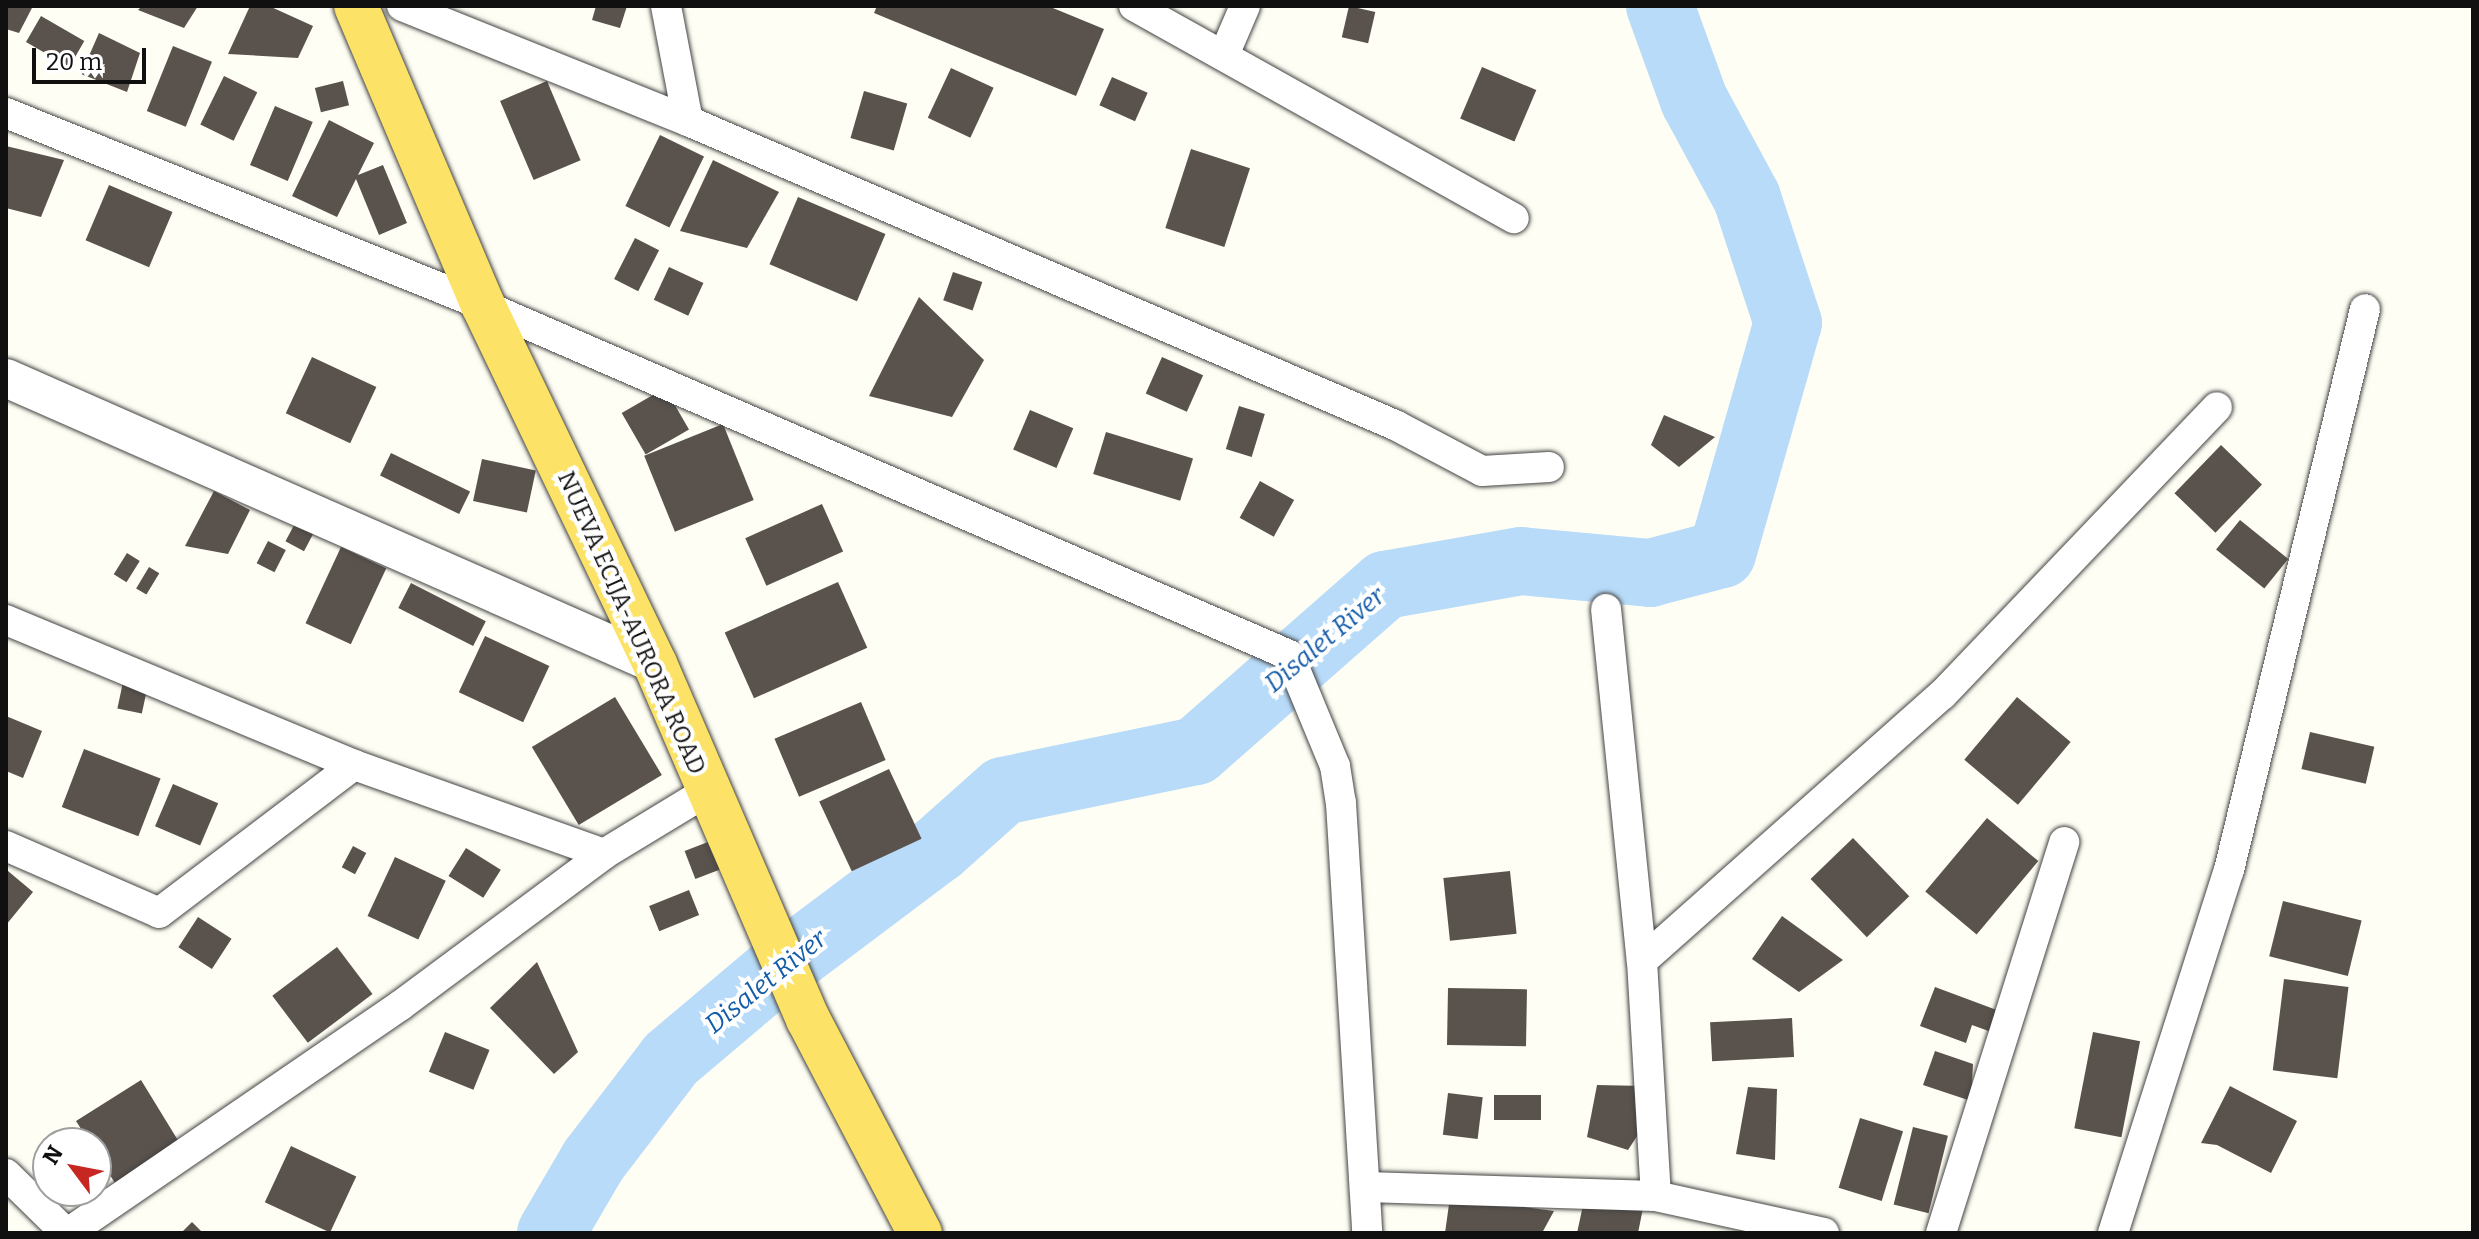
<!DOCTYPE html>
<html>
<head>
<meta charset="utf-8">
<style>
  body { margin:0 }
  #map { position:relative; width:2479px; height:1239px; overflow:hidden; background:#fffef4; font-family:Bitter,serif }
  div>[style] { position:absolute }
  .river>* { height:68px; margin:-34px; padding:0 34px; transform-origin:34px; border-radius:34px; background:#b7dbf8 }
  .building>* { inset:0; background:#5a524c; transform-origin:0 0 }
  .roads { filter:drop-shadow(0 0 2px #434343) drop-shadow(0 0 2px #434343) }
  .minor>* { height:30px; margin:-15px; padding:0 15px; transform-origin:15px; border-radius:15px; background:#fff }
  .tertiary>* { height:38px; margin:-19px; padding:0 19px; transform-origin:19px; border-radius:19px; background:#fff }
  .primary>* { height:44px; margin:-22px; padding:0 22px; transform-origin:22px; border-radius:22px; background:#fce367 }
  span { translate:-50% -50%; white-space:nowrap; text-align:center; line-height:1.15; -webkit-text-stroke:8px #fff; paint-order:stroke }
  .street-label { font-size:24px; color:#101010 }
  .water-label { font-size:26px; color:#145ca8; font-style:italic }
  .frame { position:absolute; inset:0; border:8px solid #101010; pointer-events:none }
  .north { position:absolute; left:32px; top:1127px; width:80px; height:80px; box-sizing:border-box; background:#fff; border:2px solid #9f9f9f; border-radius:50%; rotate:302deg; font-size:22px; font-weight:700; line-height:32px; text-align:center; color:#101010 }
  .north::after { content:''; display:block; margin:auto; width:28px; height:36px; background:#c72722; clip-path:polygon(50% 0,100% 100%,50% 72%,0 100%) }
  .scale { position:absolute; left:32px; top:48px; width:114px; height:36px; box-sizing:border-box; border:4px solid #101010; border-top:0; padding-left:10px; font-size:24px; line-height:28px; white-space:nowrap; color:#101010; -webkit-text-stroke:6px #fff; paint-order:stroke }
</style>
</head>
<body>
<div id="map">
  <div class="river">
    <i style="left:551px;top:1233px;width:83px;rotate:-59.7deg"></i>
    <i style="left:593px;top:1161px;width:128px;rotate:-52.6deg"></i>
    <i style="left:671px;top:1059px;width:135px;rotate:-40.2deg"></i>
    <i style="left:774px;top:972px;width:205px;rotate:-36.9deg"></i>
    <i style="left:938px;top:849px;width:87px;rotate:-41.7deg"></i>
    <i style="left:1003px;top:791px;width:197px;rotate:-11.7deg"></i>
    <i style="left:1196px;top:751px;width:252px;rotate:-41.3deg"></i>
    <i style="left:1385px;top:585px;width:138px;rotate:-10deg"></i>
    <i style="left:1521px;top:561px;width:130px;rotate:5.3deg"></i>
    <i style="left:1650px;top:573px;width:74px;rotate:-14.8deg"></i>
    <i style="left:1722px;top:554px;width:240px;rotate:-74.1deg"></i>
    <i style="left:1788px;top:323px;width:132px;rotate:-108.2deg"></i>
    <i style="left:1747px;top:198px;width:111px;rotate:-118.4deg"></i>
    <i style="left:1694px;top:100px;width:100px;rotate:-109.9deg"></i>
  </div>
  <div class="building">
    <i style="clip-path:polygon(6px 6px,33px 6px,19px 33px,6px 29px)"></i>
    <i style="clip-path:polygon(142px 6px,198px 6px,184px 28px,138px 10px)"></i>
    <i style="clip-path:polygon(250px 6px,269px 6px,313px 26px,298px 58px,228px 54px)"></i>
    <i style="clip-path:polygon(596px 6px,627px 6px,620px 28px,592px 20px)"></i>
    <i style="clip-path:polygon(877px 6px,1048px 6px,1104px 29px,1076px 96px,874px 13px)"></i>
    <i style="left:1349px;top:6px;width:27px;height:32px;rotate:13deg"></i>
    <i style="left:41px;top:16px;width:50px;height:30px;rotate:30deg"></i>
    <i style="clip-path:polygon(99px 33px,140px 53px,127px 92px,81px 74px)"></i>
    <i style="left:173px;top:46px;width:42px;height:70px;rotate:22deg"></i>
    <i style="left:1482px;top:67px;width:59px;height:56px;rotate:23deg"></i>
    <i style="left:951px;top:68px;width:47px;height:55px;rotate:25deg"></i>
    <i style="left:224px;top:76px;width:37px;height:54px;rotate:26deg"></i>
    <i style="left:1112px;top:77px;width:39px;height:31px;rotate:24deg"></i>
    <i style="left:343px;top:81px;width:25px;height:29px;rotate:76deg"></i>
    <i style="left:547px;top:81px;width:86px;height:51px;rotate:67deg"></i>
    <i style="left:864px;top:91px;width:45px;height:49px;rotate:16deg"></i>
    <i style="left:275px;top:106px;width:41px;height:64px;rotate:23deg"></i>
    <i style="clip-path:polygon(329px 120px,374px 143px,358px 175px,383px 165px,407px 223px,379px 235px,356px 179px,337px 217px,292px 196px)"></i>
    <i style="left:660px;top:135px;width:49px;height:79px;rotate:26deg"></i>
    <i style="clip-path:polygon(6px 146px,64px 160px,41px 217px,6px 208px)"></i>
    <i style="left:1191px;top:149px;width:62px;height:83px;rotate:18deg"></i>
    <i style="clip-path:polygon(713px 160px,779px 192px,747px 248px,680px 231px)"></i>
    <i style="left:109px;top:185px;width:69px;height:60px;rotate:23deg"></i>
    <i style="left:798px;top:197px;width:95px;height:73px;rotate:23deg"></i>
    <i style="left:635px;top:238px;width:27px;height:46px;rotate:27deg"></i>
    <i style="left:669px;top:267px;width:38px;height:36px;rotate:25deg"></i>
    <i style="left:953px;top:272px;width:31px;height:30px;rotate:19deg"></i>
    <i style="clip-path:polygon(919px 297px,984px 360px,952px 417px,869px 396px)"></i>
    <i style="left:312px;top:357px;width:71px;height:62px;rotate:25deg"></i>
    <i style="left:1162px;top:357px;width:45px;height:40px;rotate:24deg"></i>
    <i style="left:665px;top:388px;width:48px;height:50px;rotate:60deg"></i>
    <i style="left:1239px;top:406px;width:27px;height:45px;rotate:17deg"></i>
    <i style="left:1030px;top:410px;width:47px;height:43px;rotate:23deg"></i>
    <i style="clip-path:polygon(1664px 415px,1715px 437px,1679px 467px,1651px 445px)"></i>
    <i style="left:723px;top:424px;width:82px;height:85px;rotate:68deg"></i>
    <i style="left:1106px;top:432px;width:91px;height:44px;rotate:17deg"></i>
    <i style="left:2221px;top:445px;width:57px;height:67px;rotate:44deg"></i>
    <i style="left:391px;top:453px;width:88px;height:25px;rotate:26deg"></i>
    <i style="left:482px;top:459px;width:55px;height:43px;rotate:12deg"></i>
    <i style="left:1260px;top:481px;width:39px;height:42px;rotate:29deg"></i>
    <i style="clip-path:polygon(214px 491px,250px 510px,228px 554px,185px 546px)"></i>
    <i style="left:822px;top:504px;width:52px;height:84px;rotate:66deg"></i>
    <i style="left:300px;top:514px;width:21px;height:31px;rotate:28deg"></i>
    <i style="left:2240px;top:520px;width:62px;height:38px;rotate:39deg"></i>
    <i style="left:268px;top:541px;width:20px;height:25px;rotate:27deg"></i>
    <i style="left:341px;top:547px;width:50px;height:84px;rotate:25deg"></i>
    <i style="left:127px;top:553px;width:15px;height:25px;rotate:32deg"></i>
    <i style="left:149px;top:567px;width:12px;height:25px;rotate:31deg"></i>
    <i style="left:838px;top:582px;width:72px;height:124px;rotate:66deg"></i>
    <i style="left:411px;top:583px;width:84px;height:28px;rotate:27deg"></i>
    <i style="left:485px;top:636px;width:71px;height:62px;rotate:25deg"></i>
    <i style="left:123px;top:682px;width:25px;height:27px;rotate:12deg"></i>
    <i style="left:615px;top:697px;width:91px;height:97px;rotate:59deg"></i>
    <i style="left:2017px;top:697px;width:70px;height:82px;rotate:40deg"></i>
    <i style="left:861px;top:702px;width:63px;height:94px;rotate:67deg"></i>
    <i style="clip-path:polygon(6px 716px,42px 731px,23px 778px,6px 771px)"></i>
    <i style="left:2310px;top:732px;width:66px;height:38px;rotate:13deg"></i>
    <i style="left:84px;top:749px;width:82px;height:62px;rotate:21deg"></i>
    <i style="left:889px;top:769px;width:77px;height:77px;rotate:65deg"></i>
    <i style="left:173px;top:784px;width:49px;height:46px;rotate:23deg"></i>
    <i style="left:1987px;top:818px;width:67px;height:96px;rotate:40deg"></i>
    <i style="left:721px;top:837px;width:30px;height:39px;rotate:69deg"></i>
    <i style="left:1853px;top:838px;width:81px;height:59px;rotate:46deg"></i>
    <i style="left:353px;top:846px;width:15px;height:24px;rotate:28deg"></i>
    <i style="left:466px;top:848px;width:41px;height:33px;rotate:32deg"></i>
    <i style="left:395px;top:857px;width:56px;height:65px;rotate:25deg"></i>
    <i style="clip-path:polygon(8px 871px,33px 892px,6px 925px,6px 873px)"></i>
    <i style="left:1510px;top:871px;width:63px;height:67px;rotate:84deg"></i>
    <i style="left:689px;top:890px;width:27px;height:43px;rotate:68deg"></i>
    <i style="left:2283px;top:901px;width:81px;height:57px;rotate:14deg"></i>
    <i style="clip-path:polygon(1782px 916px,1843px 960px,1799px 992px,1752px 959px)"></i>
    <i style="left:198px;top:917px;width:40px;height:36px;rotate:33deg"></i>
    <i style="left:337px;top:947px;width:59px;height:81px;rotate:53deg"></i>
    <i style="clip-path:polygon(537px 962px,578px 1052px,554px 1074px,490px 1008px)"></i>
    <i style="left:2284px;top:979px;width:65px;height:92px;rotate:7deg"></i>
    <i style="clip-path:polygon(1935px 987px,2002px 1012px,1994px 1033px,1972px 1025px,1966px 1043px,1920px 1026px)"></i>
    <i style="left:1448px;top:988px;width:79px;height:57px;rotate:1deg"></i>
    <i style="left:1792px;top:1018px;width:39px;height:82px;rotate:87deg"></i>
    <i style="left:445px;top:1032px;width:48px;height:43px;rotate:22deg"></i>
    <i style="left:2093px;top:1032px;width:48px;height:98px;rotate:11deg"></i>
    <i style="clip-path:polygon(1935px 1051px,1973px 1064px,1971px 1101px,1923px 1085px)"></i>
    <i style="clip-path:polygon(141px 1080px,179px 1142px,115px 1183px,96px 1153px,96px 1143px,90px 1143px,76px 1121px)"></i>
    <i style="clip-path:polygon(1597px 1085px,1644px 1086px,1645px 1124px,1628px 1150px,1587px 1137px)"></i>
    <i style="clip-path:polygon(2230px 1086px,2297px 1121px,2271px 1173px,2217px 1145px,2201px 1143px)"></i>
    <i style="clip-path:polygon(1748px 1087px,1777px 1089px,1775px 1160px,1736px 1154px)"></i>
    <i style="left:1448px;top:1093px;width:35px;height:42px;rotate:7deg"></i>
    <i style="left:1541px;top:1095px;width:25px;height:47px;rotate:90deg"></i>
    <i style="left:1860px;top:1118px;width:45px;height:73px;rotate:17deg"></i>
    <i style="left:1913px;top:1127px;width:36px;height:80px;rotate:14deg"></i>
    <i style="left:291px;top:1146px;width:72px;height:62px;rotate:25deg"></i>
    <i style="clip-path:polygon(1585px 1196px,1643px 1208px,1638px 1233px,1577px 1233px)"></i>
    <i style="clip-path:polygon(1450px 1197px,1554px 1211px,1542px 1233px,1445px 1233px)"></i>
    <i style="clip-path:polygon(192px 1222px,203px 1233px,181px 1233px)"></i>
  </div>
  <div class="roads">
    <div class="minor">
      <i style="left:402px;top:6px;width:308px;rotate:21.9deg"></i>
      <i style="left:688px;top:121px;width:770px;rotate:23.27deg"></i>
      <i style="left:1395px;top:425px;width:98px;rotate:27.9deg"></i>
      <i style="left:1482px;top:471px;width:67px;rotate:-3.4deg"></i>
      <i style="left:666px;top:6px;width:117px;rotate:79.2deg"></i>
      <i style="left:1134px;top:6px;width:435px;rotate:29.2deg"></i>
      <i style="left:1224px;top:55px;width:53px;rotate:-66.8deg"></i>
      <i style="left:6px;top:113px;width:514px;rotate:21.93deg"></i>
      <i style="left:483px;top:305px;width:879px;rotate:23.47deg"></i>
      <i style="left:1289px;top:655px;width:120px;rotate:67.5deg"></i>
      <i style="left:1335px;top:766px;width:37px;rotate:81deg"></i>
      <i style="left:1341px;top:803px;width:431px;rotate:86.5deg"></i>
      <i style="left:1606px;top:609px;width:354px;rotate:84.2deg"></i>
      <i style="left:1642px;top:961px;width:235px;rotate:86.6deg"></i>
      <i style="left:6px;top:620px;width:377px;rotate:22.6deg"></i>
      <i style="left:354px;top:765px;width:265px;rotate:19.6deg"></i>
      <i style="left:6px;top:846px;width:167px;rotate:23.6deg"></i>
      <i style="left:159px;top:913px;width:245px;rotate:-37.2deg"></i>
      <i style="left:1642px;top:961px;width:401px;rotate:-41.6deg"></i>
      <i style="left:1942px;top:695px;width:398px;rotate:-46.3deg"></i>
      <i style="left:6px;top:1174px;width:84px;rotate:44.5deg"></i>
      <i style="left:1365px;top:1187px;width:291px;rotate:1.8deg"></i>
      <i style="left:1656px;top:1196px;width:172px;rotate:12.4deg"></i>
      <i style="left:68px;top:1233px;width:404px;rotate:-34.4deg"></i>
      <i style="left:401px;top:1005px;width:253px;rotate:-36.6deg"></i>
      <i style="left:604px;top:854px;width:119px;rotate:-31.3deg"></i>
      <i style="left:1941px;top:1233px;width:410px;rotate:-72.5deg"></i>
      <i style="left:2113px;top:1233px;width:381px;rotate:-72.3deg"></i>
      <i style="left:2229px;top:870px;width:577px;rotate:-76.37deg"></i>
    </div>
    <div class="tertiary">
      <i style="left:6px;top:378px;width:709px;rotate:23.78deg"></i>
    </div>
    <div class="primary">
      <i style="left:356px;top:6px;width:325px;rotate:67deg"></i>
      <i style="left:483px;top:305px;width:398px;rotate:64.4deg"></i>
      <i style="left:655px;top:664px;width:387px;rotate:66.7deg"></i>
      <i style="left:808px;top:1019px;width:242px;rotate:62.4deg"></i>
    </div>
  </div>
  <div class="street-label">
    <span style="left:631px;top:623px;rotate:66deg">NUEVA ECIJA-AURORA ROAD</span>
  </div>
  <div class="water-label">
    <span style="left:1325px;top:640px;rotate:-40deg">Disalet River</span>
    <span style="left:766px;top:982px;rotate:-39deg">Disalet River</span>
  </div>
  <div class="frame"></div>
  <div class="north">N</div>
  <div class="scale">20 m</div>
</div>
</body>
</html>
